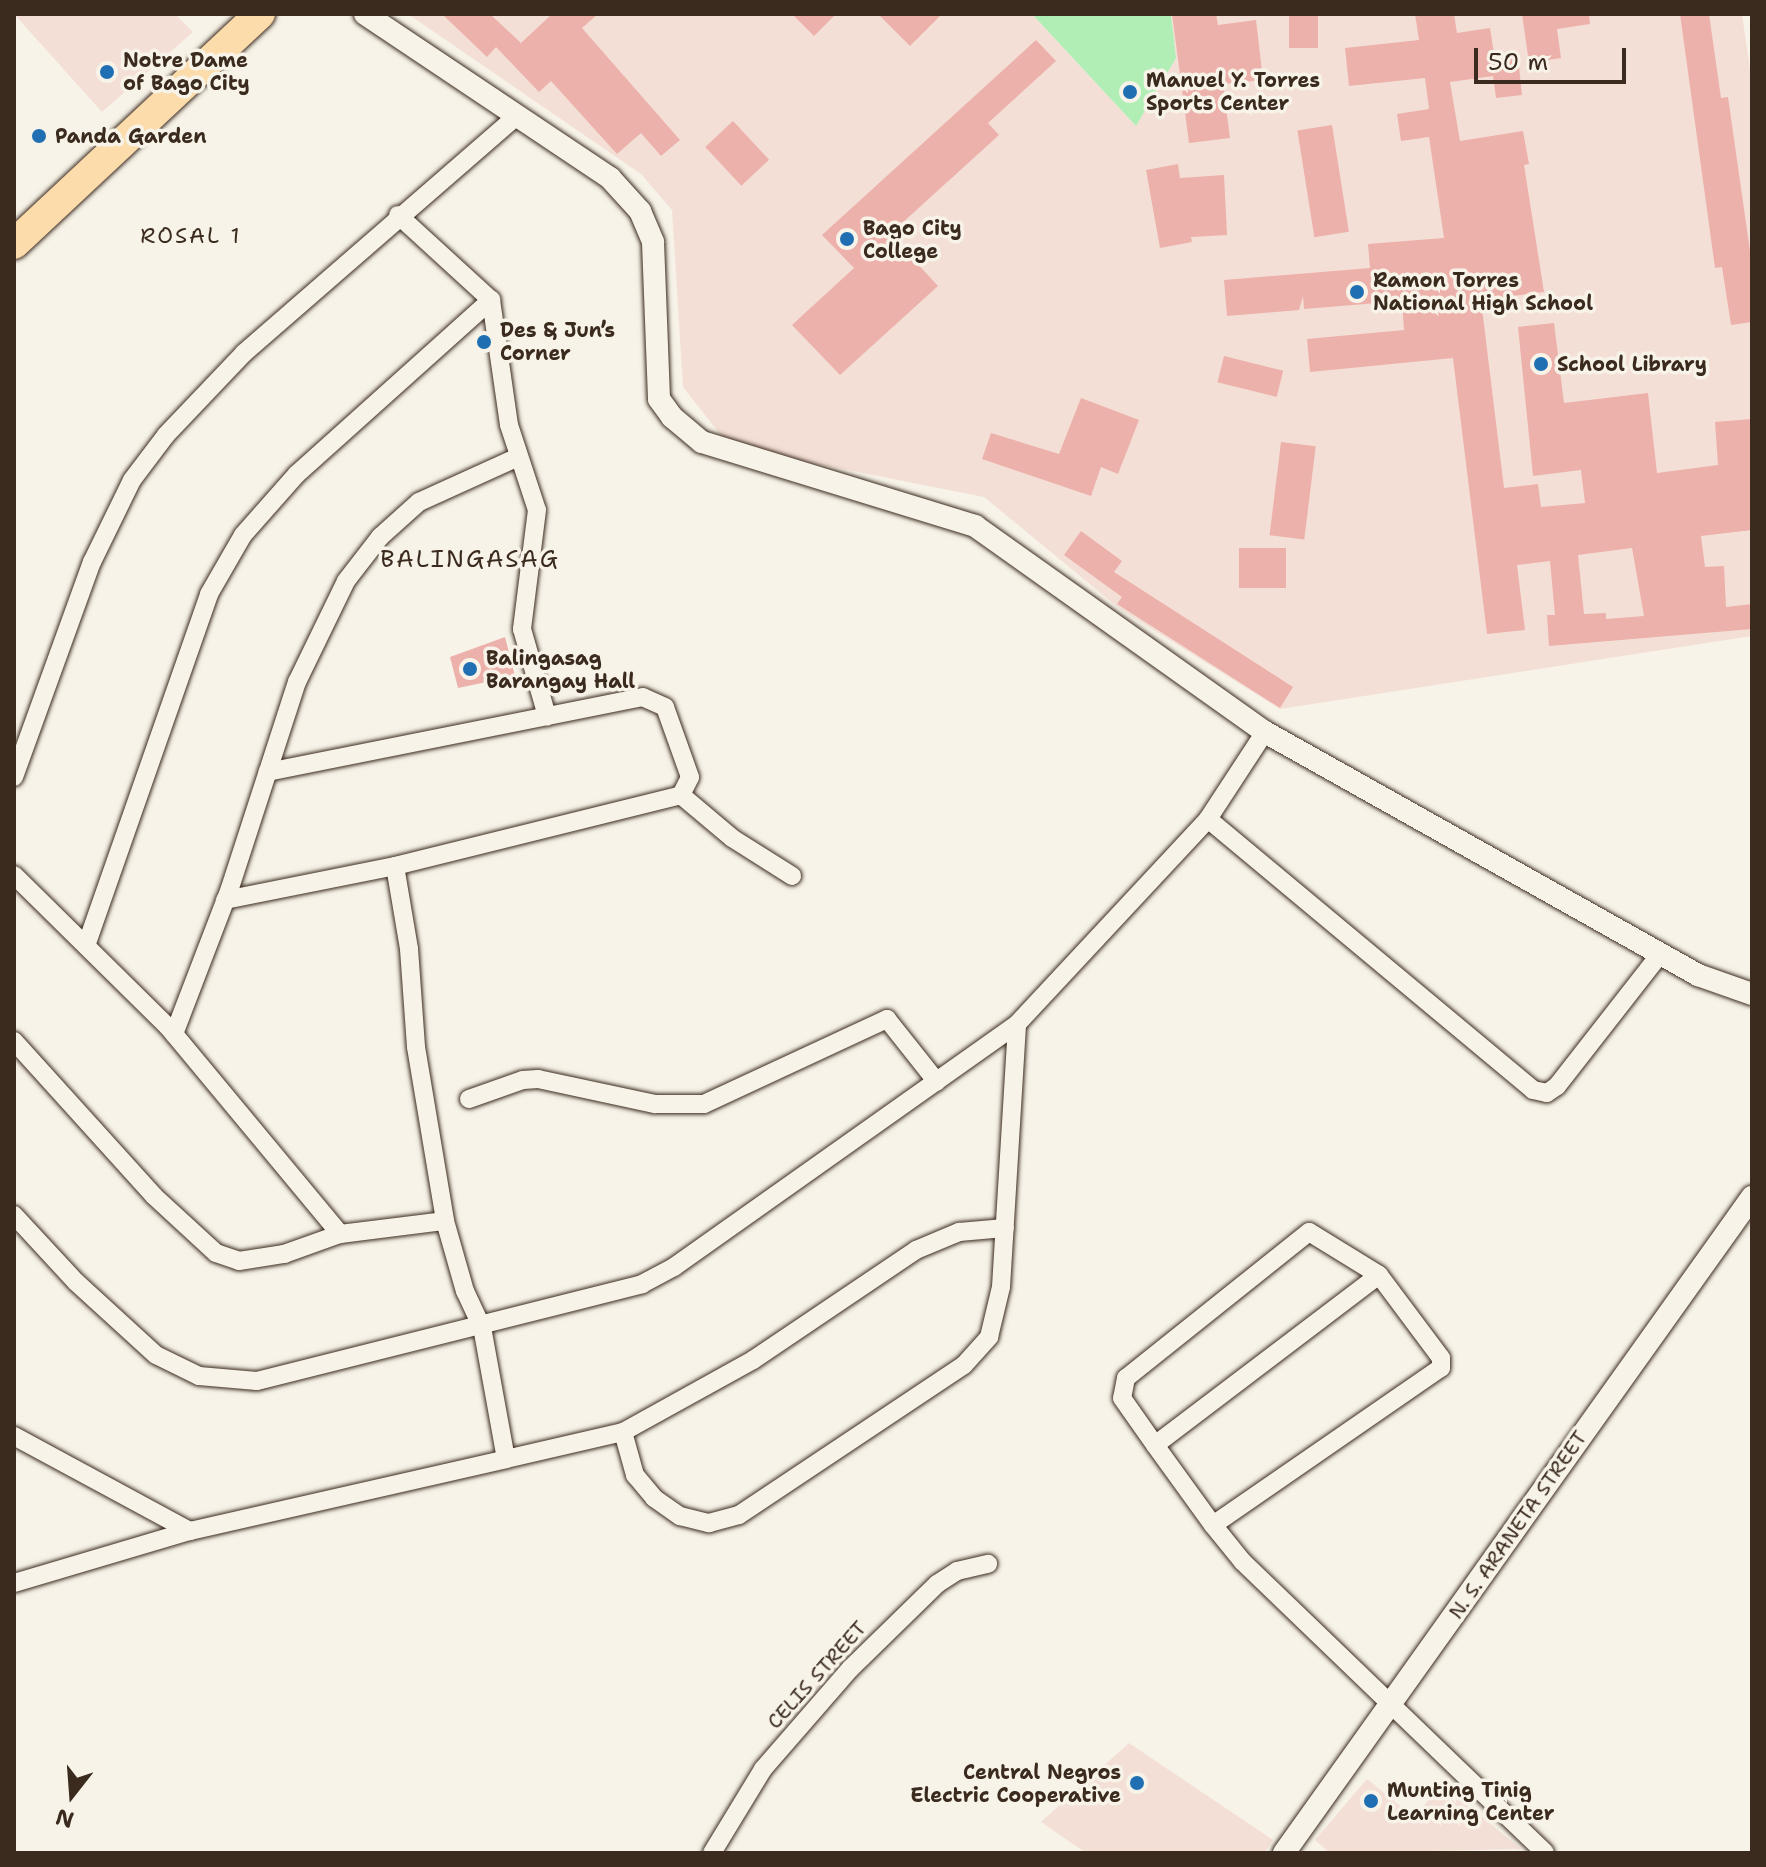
<!DOCTYPE html>
<html>
<head>
<meta charset="utf-8">
<style>
  body { margin:0 }
  #map { position:relative; width:1766px; height:1867px; overflow:hidden; background:#f7f3e8; font-family:"Shantell Sans",sans-serif }
  div>[style] { position:absolute }
  .built>* { inset:0; background:#f4dfd6 }
  .green>* { inset:0; background:#b0eeb5 }
  .building>* { inset:0; background:#ecb1ab; transform-origin:0 0 }
  .roads { filter:drop-shadow(0 0 2px #3b2a1e) drop-shadow(0 0 2px #3b2a1e) }
  .minor>* { height:18px; margin:-9px; padding:0 9px; transform-origin:9px; border-radius:9px; background:#f7f3e8 }
  .tertiary>* { height:22px; margin:-11px; padding:0 11px; transform-origin:11px; border-radius:11px; background:#f7f3e8 }
  .trunk>* { height:30px; margin:-15px; padding:0 15px; transform-origin:15px; border-radius:15px; background:#fddcac }
  .dots>* { width:22px; height:22px; translate:-50% -50%; box-sizing:border-box; border:4px solid #f7f3e8; border-radius:50% }
  span { translate:-50% -50%; white-space:nowrap; text-align:center; line-height:1.15; -webkit-text-stroke:7px #f7f3e8; paint-order:stroke }
  .poi-label { font-size:20px; color:#3b2a1e; font-weight:700 }
  .left { translate:0 -50%; text-align:left }
  .right { translate:-100% -50%; text-align:right }
  .street-label { font-size:20px; color:#3b2a1e }
  .neighbourhood-label { font-size:22px; color:#3b2a1e; letter-spacing:2px }
  .quarter-label { font-size:24px; color:#3b2a1e; letter-spacing:2px }
  .frame { position:absolute; inset:0; border:16px solid #3b2a1e; pointer-events:none }
  .north { position:absolute; left:32px; top:1755px; width:80px; height:80px; -webkit-text-stroke:6px #f7f3e8; paint-order:stroke; rotate:197deg; font-size:22px; font-weight:700; line-height:32px; text-align:center; color:#3b2a1e }
  .north::after { content:''; display:block; margin:auto; width:28px; height:36px; background:#3b2a1e; clip-path:polygon(50% 0,100% 100%,50% 72%,0 100%) }
  .scale { position:absolute; left:1474px; top:48px; width:152px; height:36px; box-sizing:border-box; border:4px solid #3b2a1e; border-top:0; padding-left:10px; font-size:24px; line-height:28px; white-space:nowrap; color:#3b2a1e; -webkit-text-stroke:6px #f7f3e8; paint-order:stroke }
</style>
</head>
<body>
<div id="map">
  <div class="built">
    <i style="clip-path:polygon(14px 14px,175px 14px,193px 32px,102px 112px)"></i>
    <i style="clip-path:polygon(408px 14px,1032px 14px,1136px 126px,1176px 58px,1171px 14px,1742px 14px,1752px 83px,1752px 636px,1280px 709px,1120px 609px,984px 497px,787px 458px,723px 438px,683px 387px,672px 210px,641px 174px)"></i>
    <i style="clip-path:polygon(1129px 1743px,1273px 1840px,1264px 1853px,1086px 1853px,1041px 1822px)"></i>
    <i style="clip-path:polygon(1367px 1779px,1414px 1817px,1442px 1784px,1521px 1849px,1330px 1853px,1315px 1840px)"></i>
  </div>
  <div class="green">
    <i style="clip-path:polygon(1032px 14px,1171px 14px,1176px 58px,1136px 126px)"></i>
  </div>
  <div class="building">
    <i style="clip-path:polygon(442px 14px,490px 14px,521px 43px,552px 14px,598px 14px,582px 28px,680px 140px,661px 156px,641px 133px,617px 154px,551px 81px,539px 92px,496px 47px,487px 57px)"></i>
    <i style="clip-path:polygon(792px 14px,836px 14px,814px 36px)"></i>
    <i style="clip-path:polygon(878px 14px,942px 14px,910px 46px)"></i>
    <i style="clip-path:polygon(1172px 14px,1216px 14px,1218px 25px,1256px 20px,1263px 80px,1223px 84px,1230px 138px,1189px 143px)"></i>
    <i style="left:1289px;top:14px;width:29px;height:34px"></i>
    <i style="clip-path:polygon(evenodd,1415px 14px,1454px 14px,1457px 33px,1490px 28px,1495px 60px,1518px 57px,1522px 95px,1496px 98px,1493px 76px,1450px 82px,1460px 141px,1523px 131px,1529px 164px,1524px 165px,1544px 292px,1481px 300px,1504px 488px,1538px 484px,1541px 507px,1585px 503px,1581px 470px,1533px 476px,1518px 327px,1554px 323px,1564px 403px,1648px 393px,1657px 473px,1718px 465px,1715px 422px,1752px 419px,1752px 530px,1701px 536px,1705px 567px,1724px 566px,1726px 607px,1752px 604px,1752px 629px,1549px 646px,1547px 615px,1555px 615px,1550px 561px,1517px 565px,1525px 630px,1487px 634px,1453px 358px,1310px 372px,1307px 339px,1404px 330px,1402px 301px,1304px 309px,1303px 296px,1299px 310px,1227px 316px,1224px 280px,1370px 268px,1368px 244px,1444px 238px,1429px 137px,1401px 141px,1397px 114px,1429px 109px,1425px 78px,1349px 86px,1345px 48px,1419px 40px,1415px 14px,1632px 548px,1644px 616px,1606px 619px,1606px 613px,1584px 614px,1578px 555px,1632px 548px)"></i>
    <i style="clip-path:polygon(1522px 14px,1589px 14px,1590px 24px,1557px 29px,1561px 58px,1529px 63px)"></i>
    <i style="clip-path:polygon(1680px 14px,1709px 14px,1721px 98px,1728px 97px,1752px 265px,1752px 322px,1731px 325px,1722px 267px,1715px 268px)"></i>
    <i style="clip-path:polygon(1036px 40px,1056px 61px,988px 123px,999px 135px,890px 234px,938px 286px,840px 375px,792px 325px,854px 268px,822px 235px)"></i>
    <i style="left:733px;top:121px;width:53px;height:38px;rotate:47deg"></i>
    <i style="left:1332px;top:125px;width:108px;height:35px;rotate:81deg"></i>
    <i style="clip-path:polygon(1178px 164px,1180px 178px,1224px 175px,1227px 235px,1191px 237px,1192px 242px,1160px 248px,1146px 170px)"></i>
    <i style="left:1224px;top:356px;width:61px;height:27px;rotate:14deg"></i>
    <i style="clip-path:polygon(1081px 398px,1139px 420px,1118px 474px,1101px 467px,1091px 496px,982px 459px,991px 433px,1059px 454px)"></i>
    <i style="left:1281px;top:442px;width:35px;height:94px;rotate:7deg"></i>
    <i style="clip-path:polygon(1081px 531px,1122px 561px,1114px 572px,1293px 687px,1280px 708px,1117px 604px,1122px 597px,1064px 555px)"></i>
    <i style="left:1239px;top:548px;width:47px;height:40px"></i>
    <i style="clip-path:polygon(505px 637px,515px 676px,458px 688px,450px 657px)"></i>
  </div>
  <div class="roads">
    <div class="minor">
      <i style="left:398px;top:215px;width:126px;rotate:42.4deg"></i>
      <i style="left:491px;top:300px;width:126px;rotate:81.8deg"></i>
      <i style="left:509px;top:425px;width:89px;rotate:71.8deg"></i>
      <i style="left:537px;top:510px;width:120px;rotate:97.2deg"></i>
      <i style="left:522px;top:629px;width:91px;rotate:74deg"></i>
      <i style="left:14px;top:777px;width:229px;rotate:-70.1deg"></i>
      <i style="left:92px;top:562px;width:91px;rotate:-64deg"></i>
      <i style="left:132px;top:480px;width:56px;rotate:-52.9deg"></i>
      <i style="left:166px;top:435px;width:113px;rotate:-46.4deg"></i>
      <i style="left:244px;top:353px;width:363px;rotate:-41deg"></i>
      <i style="left:681px;top:795px;width:67px;rotate:40.1deg"></i>
      <i style="left:732px;top:838px;width:71px;rotate:32.3deg"></i>
      <i style="left:1208px;top:819px;width:423px;rotate:39.8deg"></i>
      <i style="left:1533px;top:1090px;width:14px;rotate:12deg"></i>
      <i style="left:1547px;top:1093px;width:12px;rotate:-35deg"></i>
      <i style="left:1557px;top:1086px;width:169px;rotate:-52deg"></i>
      <i style="left:395px;top:866px;width:84px;rotate:80.4deg"></i>
      <i style="left:409px;top:949px;width:98px;rotate:85.9deg"></i>
      <i style="left:416px;top:1047px;width:176px;rotate:80.5deg"></i>
      <i style="left:445px;top:1221px;width:73px;rotate:74.1deg"></i>
      <i style="left:465px;top:1291px;width:40px;rotate:65deg"></i>
      <i style="left:482px;top:1327px;width:134px;rotate:79.7deg"></i>
      <i style="left:506px;top:1459px;width:120px;rotate:-13deg"></i>
      <i style="left:623px;top:1432px;width:149px;rotate:-29deg"></i>
      <i style="left:753px;top:1360px;width:197px;rotate:-34deg"></i>
      <i style="left:916px;top:1250px;width:47px;rotate:-22.7deg"></i>
      <i style="left:959px;top:1232px;width:46px;rotate:-5deg"></i>
      <i style="left:14px;top:875px;width:218px;rotate:44.6deg"></i>
      <i style="left:169px;top:1028px;width:268px;rotate:50.3deg"></i>
      <i style="left:225px;top:900px;width:173px;rotate:-11.3deg"></i>
      <i style="left:395px;top:866px;width:295px;rotate:-13.9deg"></i>
      <i style="left:681px;top:795px;width:20px;rotate:-63deg"></i>
      <i style="left:690px;top:777px;width:74px;rotate:-109.7deg"></i>
      <i style="left:665px;top:707px;width:24px;rotate:-156deg"></i>
      <i style="left:643px;top:697px;width:383px;rotate:168.7deg"></i>
      <i style="left:87px;top:943px;width:370px;rotate:-70.7deg"></i>
      <i style="left:209px;top:594px;width:68px;rotate:-60deg"></i>
      <i style="left:243px;top:535px;width:81px;rotate:-48.5deg"></i>
      <i style="left:297px;top:474px;width:261px;rotate:-41.9deg"></i>
      <i style="left:174px;top:1034px;width:156px;rotate:-69deg"></i>
      <i style="left:230px;top:888px;width:217px;rotate:-72deg"></i>
      <i style="left:297px;top:682px;width:112px;rotate:-64.1deg"></i>
      <i style="left:346px;top:581px;width:56px;rotate:-52.3deg"></i>
      <i style="left:380px;top:537px;width:52px;rotate:-41.9deg"></i>
      <i style="left:419px;top:502px;width:109px;rotate:-24.4deg"></i>
      <i style="left:14px;top:1041px;width:209px;rotate:47.9deg"></i>
      <i style="left:154px;top:1196px;width:84px;rotate:42.6deg"></i>
      <i style="left:216px;top:1253px;width:24px;rotate:19deg"></i>
      <i style="left:239px;top:1261px;width:46px;rotate:-8.8deg"></i>
      <i style="left:284px;top:1254px;width:59px;rotate:-19.7deg"></i>
      <i style="left:340px;top:1234px;width:106px;rotate:-7.1deg"></i>
      <i style="left:469px;top:1099px;width:57px;rotate:-19.4deg"></i>
      <i style="left:523px;top:1080px;width:15px;rotate:-4deg"></i>
      <i style="left:538px;top:1079px;width:120px;rotate:12.1deg"></i>
      <i style="left:655px;top:1104px;width:49px"></i>
      <i style="left:704px;top:1104px;width:202px;rotate:-24.9deg"></i>
      <i style="left:887px;top:1019px;width:80px;rotate:51.6deg"></i>
      <i style="left:14px;top:1215px;width:91px;rotate:47.2deg"></i>
      <i style="left:76px;top:1282px;width:108px;rotate:42.4deg"></i>
      <i style="left:156px;top:1355px;width:48px;rotate:26deg"></i>
      <i style="left:199px;top:1376px;width:58px;rotate:4.9deg"></i>
      <i style="left:257px;top:1381px;width:397px;rotate:-14.1deg"></i>
      <i style="left:642px;top:1284px;width:36px;rotate:-28deg"></i>
      <i style="left:674px;top:1267px;width:420px;rotate:-35.3deg"></i>
      <i style="left:1017px;top:1024px;width:280px;rotate:-47deg"></i>
      <i style="left:1208px;top:819px;width:104px;rotate:-56.8deg"></i>
      <i style="left:623px;top:1432px;width:45px;rotate:74.4deg"></i>
      <i style="left:635px;top:1475px;width:30px;rotate:50deg"></i>
      <i style="left:654px;top:1498px;width:32px;rotate:35deg"></i>
      <i style="left:680px;top:1516px;width:30px;rotate:14deg"></i>
      <i style="left:709px;top:1523px;width:31px;rotate:-15deg"></i>
      <i style="left:739px;top:1515px;width:270px;rotate:-33.7deg"></i>
      <i style="left:964px;top:1365px;width:38px;rotate:-48deg"></i>
      <i style="left:989px;top:1337px;width:51px;rotate:-76.5deg"></i>
      <i style="left:1001px;top:1287px;width:263px;rotate:-86.5deg"></i>
      <i style="left:14px;top:1436px;width:200px;rotate:28.4deg"></i>
      <i style="left:190px;top:1531px;width:324px;rotate:-12.8deg"></i>
      <i style="left:1155px;top:1445px;width:281px;rotate:-37.2deg"></i>
      <i style="left:1379px;top:1275px;width:82px;rotate:-148.4deg"></i>
      <i style="left:1309px;top:1232px;width:234px;rotate:141.4deg"></i>
      <i style="left:1126px;top:1378px;width:20px;rotate:101deg"></i>
      <i style="left:1122px;top:1398px;width:57px;rotate:54.9deg"></i>
      <i style="left:1155px;top:1445px;width:99px;rotate:54.1deg"></i>
      <i style="left:1213px;top:1525px;width:48px;rotate:51deg"></i>
      <i style="left:1243px;top:1562px;width:419px;rotate:43.9deg"></i>
      <i style="left:1213px;top:1525px;width:277px;rotate:-34.6deg"></i>
      <i style="left:1441px;top:1368px;width:10px;rotate:-90deg"></i>
      <i style="left:1441px;top:1358px;width:104px;rotate:-126.8deg"></i>
      <i style="left:14px;top:1583px;width:184px;rotate:-16.5deg"></i>
      <i style="left:712px;top:1853px;width:98px;rotate:-58.7deg"></i>
      <i style="left:763px;top:1769px;width:133px;rotate:-49deg"></i>
      <i style="left:850px;top:1669px;width:122px;rotate:-44.3deg"></i>
      <i style="left:937px;top:1584px;width:24px;rotate:-33deg"></i>
      <i style="left:957px;top:1571px;width:32px;rotate:-13deg"></i>
    </div>
    <div class="tertiary">
      <i style="left:365px;top:14px;width:295px;rotate:33.8deg"></i>
      <i style="left:610px;top:178px;width:45px;rotate:47.7deg"></i>
      <i style="left:640px;top:211px;width:34px;rotate:67deg"></i>
      <i style="left:653px;top:242px;width:157px;rotate:87.8deg"></i>
      <i style="left:659px;top:399px;width:22px;rotate:54deg"></i>
      <i style="left:672px;top:417px;width:39px;rotate:40deg"></i>
      <i style="left:702px;top:442px;width:286px;rotate:17.1deg"></i>
      <i style="left:975px;top:526px;width:356px;rotate:35.4deg"></i>
      <i style="left:1265px;top:732px;width:497px;rotate:29.3deg"></i>
      <i style="left:1698px;top:975px;width:57px;rotate:19.4deg"></i>
      <i style="left:1284px;top:1853px;width:806px;rotate:-54.5deg"></i>
    </div>
    <div class="trunk">
      <i style="left:14px;top:244px;width:337px;rotate:-43.1deg"></i>
    </div>
  </div>
  <div class="dots">
    <i style="left:107px;top:72px;background:#1f6fb2"></i>
    <i style="left:1130px;top:92px;background:#1f6fb2"></i>
    <i style="left:39px;top:136px;background:#1f6fb2"></i>
    <i style="left:847px;top:239px;background:#1f6fb2"></i>
    <i style="left:1357px;top:292px;background:#1f6fb2"></i>
    <i style="left:484px;top:342px;background:#1f6fb2"></i>
    <i style="left:1541px;top:364px;background:#1f6fb2"></i>
    <i style="left:470px;top:669px;background:#1f6fb2"></i>
    <i style="left:1137px;top:1783px;background:#1f6fb2"></i>
    <i style="left:1371px;top:1801px;background:#1f6fb2"></i>
  </div>
  <div class="poi-label">
    <span class="left" style="left:123px;top:72px">Notre Dame<br>of Bago City</span>
    <span class="left" style="left:1146px;top:92px">Manuel Y. Torres<br>Sports Center</span>
    <span class="left" style="left:55px;top:136px">Panda Garden</span>
    <span class="left" style="left:863px;top:240px">Bago City<br>College</span>
    <span class="left" style="left:1373px;top:292px">Ramon Torres<br>National High School</span>
    <span class="left" style="left:500px;top:342px">Des &amp; Jun’s<br>Corner</span>
    <span class="left" style="left:1557px;top:364px">School Library</span>
    <span class="left" style="left:486px;top:670px">Balingasag<br>Barangay Hall</span>
    <span class="right" style="left:1121px;top:1784px">Central Negros<br>Electric Cooperative</span>
    <span class="left" style="left:1387px;top:1802px">Munting Tinig<br>Learning Center</span>
  </div>
  <div class="street-label">
    <span style="left:1518px;top:1525px;rotate:-55deg">N. S. ARANETA STREET</span>
    <span style="left:817px;top:1675px;rotate:-48deg">CELIS STREET</span>
  </div>
  <div class="neighbourhood-label">
    <span style="left:191px;top:236px">ROSAL 1</span>
  </div>
  <div class="quarter-label">
    <span style="left:470px;top:560px">BALINGASAG</span>
  </div>
  <div class="frame"></div>
  <div class="north">N</div>
  <div class="scale">50 m</div>
</div>
</body>
</html>
